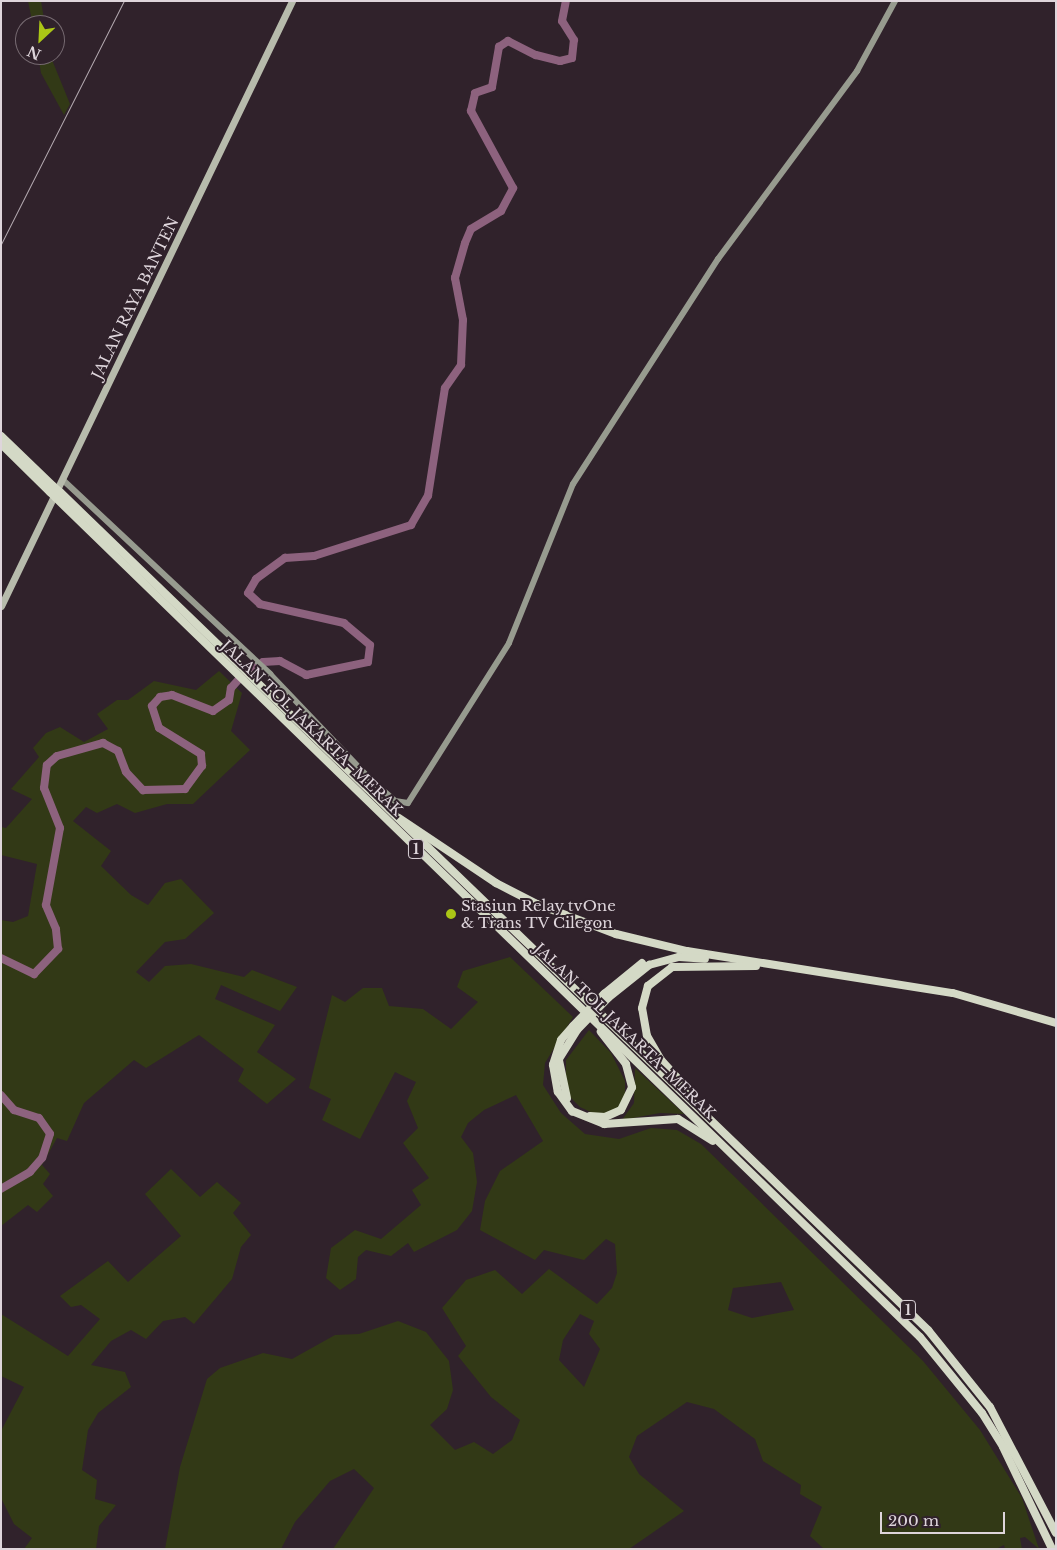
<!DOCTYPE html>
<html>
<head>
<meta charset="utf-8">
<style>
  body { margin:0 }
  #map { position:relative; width:1057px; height:1550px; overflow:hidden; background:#30222b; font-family:"Libre Baskerville",serif }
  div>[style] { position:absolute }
  .green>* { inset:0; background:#323916 }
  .river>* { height:8px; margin:-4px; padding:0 4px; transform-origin:4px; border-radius:4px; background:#8d627e }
  .secondary>* { height:6px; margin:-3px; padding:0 3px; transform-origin:3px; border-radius:3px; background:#979b8f }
  .primary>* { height:7px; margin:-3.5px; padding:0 3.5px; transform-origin:3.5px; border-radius:3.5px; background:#b7bbac }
  .highway>* { height:8px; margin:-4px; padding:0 4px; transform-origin:4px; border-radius:4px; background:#d4d9c6 }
  .rail>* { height:1px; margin:-0.5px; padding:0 0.5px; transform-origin:0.5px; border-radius:0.5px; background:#b3a9b0 }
  .highway-bridge>* { height:8px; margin:-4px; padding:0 4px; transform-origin:4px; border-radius:4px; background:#d4d9c6 }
  .dots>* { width:14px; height:14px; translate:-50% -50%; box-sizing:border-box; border:2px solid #30222b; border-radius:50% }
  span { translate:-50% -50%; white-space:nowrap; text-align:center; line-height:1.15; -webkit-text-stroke:4px #30222b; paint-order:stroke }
  .shield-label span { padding:1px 4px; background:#30222b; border:1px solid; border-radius:4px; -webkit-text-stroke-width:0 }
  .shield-label { font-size:14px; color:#ded5db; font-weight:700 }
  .street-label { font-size:15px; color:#ded5db }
  .poi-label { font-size:15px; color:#ded5db }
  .left { translate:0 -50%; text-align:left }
  .frame { position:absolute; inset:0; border:2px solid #ded5db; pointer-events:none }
  .north { position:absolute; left:15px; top:15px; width:50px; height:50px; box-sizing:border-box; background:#30222b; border:1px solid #766a71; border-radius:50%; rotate:205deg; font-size:14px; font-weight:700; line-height:20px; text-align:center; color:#ded5db }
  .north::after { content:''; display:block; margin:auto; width:18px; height:22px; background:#abc616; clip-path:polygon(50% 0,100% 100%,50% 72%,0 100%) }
  .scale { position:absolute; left:880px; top:1512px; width:125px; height:22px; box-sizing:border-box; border:2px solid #ded5db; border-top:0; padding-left:6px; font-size:15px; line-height:18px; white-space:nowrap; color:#ded5db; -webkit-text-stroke:4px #30222b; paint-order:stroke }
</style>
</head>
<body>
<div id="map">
  <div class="green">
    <i style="clip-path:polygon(28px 1px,41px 1px,45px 25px,33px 25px)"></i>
    <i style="clip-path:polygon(38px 55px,50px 55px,70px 104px,64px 115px,41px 73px)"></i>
    <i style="clip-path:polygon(219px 671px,242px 693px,231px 731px,250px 750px,193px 804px,167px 804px,135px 813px,117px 804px,97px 813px,86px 807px,73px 821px,111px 851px,101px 866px,131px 895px,148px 905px,165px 883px,181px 879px,214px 913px,185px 939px,165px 942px,136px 972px,149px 982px,165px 966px,191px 964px,244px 977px,252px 970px,297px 987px,280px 1011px,221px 985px,215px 999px,275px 1025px,257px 1052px,296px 1079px,267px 1104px,238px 1081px,244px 1069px,199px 1035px,146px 1068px,134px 1060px,84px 1103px,67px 1141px,57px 1138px,42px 1165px,50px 1174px,43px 1184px,53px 1196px,37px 1212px,28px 1205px,1px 1226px,1px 920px,13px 922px,28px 916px,37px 864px,1px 855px,1px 827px,6px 828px,32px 799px,11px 789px,39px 757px,33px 748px,46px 733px,60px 727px,84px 742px,108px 729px,97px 714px,117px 700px,128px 700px,154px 681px,196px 690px)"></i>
    <i style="clip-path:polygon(evenodd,510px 957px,573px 1017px,545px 1063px,543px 1085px,561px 1113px,585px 1134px,619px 1139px,651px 1128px,677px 1130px,701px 1144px,923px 1361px,980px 1430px,1022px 1498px,1039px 1549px,1025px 1537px,1020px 1538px,1022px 1549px,1005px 1549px,1004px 1545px,996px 1549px,824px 1549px,810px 1536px,822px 1507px,800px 1494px,801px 1485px,763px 1461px,755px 1439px,714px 1409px,687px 1402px,637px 1436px,629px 1457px,639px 1474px,684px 1511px,629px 1549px,333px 1549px,374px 1488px,354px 1469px,330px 1481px,295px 1522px,281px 1549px,165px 1549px,180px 1467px,207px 1379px,220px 1368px,263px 1353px,292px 1359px,335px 1335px,359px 1334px,398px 1321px,426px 1332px,449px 1361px,453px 1390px,447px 1409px,430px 1425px,455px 1450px,474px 1442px,493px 1454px,512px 1440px,520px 1420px,491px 1397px,458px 1356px,466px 1346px,442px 1308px,466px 1280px,495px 1270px,522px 1294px,549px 1269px,597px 1304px,612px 1288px,617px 1273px,615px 1244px,606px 1239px,584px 1260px,544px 1250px,535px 1260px,480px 1230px,485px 1201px,500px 1171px,543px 1141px,516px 1095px,484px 1110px,468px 1123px,461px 1137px,473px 1153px,477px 1182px,472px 1211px,457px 1230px,414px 1252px,408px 1243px,391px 1256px,366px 1250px,358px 1257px,356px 1279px,340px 1290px,326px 1278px,331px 1248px,355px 1230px,381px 1239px,421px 1205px,412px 1190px,429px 1178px,403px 1143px,418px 1128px,407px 1101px,416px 1082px,395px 1072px,360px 1139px,322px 1120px,331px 1099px,309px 1088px,332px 995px,345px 1002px,363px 988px,382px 988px,389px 1006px,423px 1009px,451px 1029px,478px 1002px,457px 987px,463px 971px,510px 957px,781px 1282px,794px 1310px,752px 1318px,728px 1310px,733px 1288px,781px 1282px,510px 957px,580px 1314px,594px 1321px,589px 1334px,600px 1349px,584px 1387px,559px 1360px,563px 1340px,580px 1314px)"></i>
    <i style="clip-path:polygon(589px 1030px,611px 1053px,625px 1081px,625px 1100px,612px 1114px,597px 1115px,580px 1107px,566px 1093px,566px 1060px)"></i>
    <i style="clip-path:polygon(635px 1068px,684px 1114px,660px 1113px,622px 1120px,634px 1103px)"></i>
    <i style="clip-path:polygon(171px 1169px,200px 1197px,217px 1182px,241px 1203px,233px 1213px,251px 1235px,241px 1247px,232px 1279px,194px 1324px,185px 1317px,163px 1321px,146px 1339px,131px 1330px,111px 1341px,91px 1365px,125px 1372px,131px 1387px,98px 1413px,88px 1430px,82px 1470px,97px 1480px,95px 1499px,116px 1505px,99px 1526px,96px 1549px,24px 1549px,32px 1538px,14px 1524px,1px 1498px,1px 1431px,24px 1387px,1px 1376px,1px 1314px,68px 1356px,100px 1319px,81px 1305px,71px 1307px,60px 1296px,108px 1261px,128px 1282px,181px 1236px,145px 1194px)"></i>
  </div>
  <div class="river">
    <i style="left:1px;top:958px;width:37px;rotate:26deg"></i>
    <i style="left:34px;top:974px;width:35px;rotate:-46deg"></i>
    <i style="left:58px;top:949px;width:20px;rotate:-96deg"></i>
    <i style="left:56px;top:929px;width:26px;rotate:-113deg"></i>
    <i style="left:46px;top:905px;width:78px;rotate:-79.7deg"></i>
    <i style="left:60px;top:828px;width:43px;rotate:-111.8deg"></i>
    <i style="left:44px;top:788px;width:23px;rotate:-83deg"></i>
    <i style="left:47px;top:765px;width:13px;rotate:-42deg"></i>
    <i style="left:57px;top:756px;width:48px;rotate:-15.8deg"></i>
    <i style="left:103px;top:743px;width:17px;rotate:28deg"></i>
    <i style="left:118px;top:751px;width:22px;rotate:69deg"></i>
    <i style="left:126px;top:772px;width:25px;rotate:47deg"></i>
    <i style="left:143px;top:790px;width:42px;rotate:-1.4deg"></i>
    <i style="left:185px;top:789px;width:29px;rotate:-54deg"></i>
    <i style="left:202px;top:766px;width:12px;rotate:-95deg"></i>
    <i style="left:201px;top:754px;width:49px;rotate:-148.2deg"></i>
    <i style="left:159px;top:728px;width:23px;rotate:-108deg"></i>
    <i style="left:152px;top:706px;width:12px;rotate:-48deg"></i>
    <i style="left:160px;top:697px;width:12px;rotate:-9deg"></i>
    <i style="left:172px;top:695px;width:44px;rotate:21.3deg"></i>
    <i style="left:213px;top:711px;width:19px;rotate:-35deg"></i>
    <i style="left:229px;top:700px;width:12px;rotate:-81deg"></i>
    <i style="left:231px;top:688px;width:12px;rotate:-48deg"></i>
    <i style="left:239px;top:679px;width:29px;rotate:-35deg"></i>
    <i style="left:263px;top:662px;width:17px;rotate:-3deg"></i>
    <i style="left:280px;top:661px;width:30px;rotate:28deg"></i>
    <i style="left:306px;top:675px;width:63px;rotate:-11.8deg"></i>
    <i style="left:368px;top:662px;width:17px;rotate:-83deg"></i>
    <i style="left:370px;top:645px;width:34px;rotate:-140deg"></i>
    <i style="left:344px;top:623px;width:86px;rotate:-167.3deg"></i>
    <i style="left:260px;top:604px;width:16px;rotate:-137deg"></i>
    <i style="left:248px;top:593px;width:16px;rotate:-60deg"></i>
    <i style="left:256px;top:579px;width:36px;rotate:-36deg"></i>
    <i style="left:285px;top:558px;width:29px;rotate:-4deg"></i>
    <i style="left:314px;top:556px;width:102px;rotate:-17.7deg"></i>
    <i style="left:411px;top:525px;width:34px;rotate:-60deg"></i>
    <i style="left:428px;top:496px;width:109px;rotate:-81.1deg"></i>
    <i style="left:445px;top:388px;width:28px;rotate:-55deg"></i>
    <i style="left:461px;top:365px;width:45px;rotate:-87.5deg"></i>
    <i style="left:463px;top:320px;width:43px;rotate:-100.8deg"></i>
    <i style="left:455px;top:278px;width:36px;rotate:-74deg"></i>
    <i style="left:465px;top:243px;width:15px;rotate:-67deg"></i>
    <i style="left:471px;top:229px;width:35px;rotate:-31deg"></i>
    <i style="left:501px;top:211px;width:26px;rotate:-62deg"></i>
    <i style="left:513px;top:188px;width:88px;rotate:-118.6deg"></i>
    <i style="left:471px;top:111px;width:18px;rotate:-77deg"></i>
    <i style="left:475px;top:93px;width:18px;rotate:-19deg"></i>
    <i style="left:492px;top:87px;width:41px;rotate:-80.1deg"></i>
    <i style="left:499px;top:47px;width:11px;rotate:-34deg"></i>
    <i style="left:508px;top:41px;width:31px;rotate:27deg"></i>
    <i style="left:536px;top:55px;width:25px;rotate:14deg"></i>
    <i style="left:560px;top:61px;width:12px;rotate:-14deg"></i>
    <i style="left:572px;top:58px;width:18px;rotate:-84deg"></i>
    <i style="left:574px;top:40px;width:22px;rotate:-122deg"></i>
    <i style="left:562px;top:21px;width:20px;rotate:-79deg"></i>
    <i style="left:1px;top:1095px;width:20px;rotate:49deg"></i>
    <i style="left:14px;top:1110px;width:26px;rotate:18deg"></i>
    <i style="left:39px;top:1118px;width:19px;rotate:55deg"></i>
    <i style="left:50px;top:1134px;width:25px;rotate:108deg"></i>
    <i style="left:42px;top:1158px;width:18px;rotate:131deg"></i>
    <i style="left:30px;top:1172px;width:34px;rotate:150deg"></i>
  </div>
  <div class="secondary">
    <i style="left:63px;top:480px;width:284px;rotate:43.1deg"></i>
    <i style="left:270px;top:674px;width:145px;rotate:46.4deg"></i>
    <i style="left:370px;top:779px;width:33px;rotate:41deg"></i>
    <i style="left:395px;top:801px;width:13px;rotate:9deg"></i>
    <i style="left:408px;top:803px;width:189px;rotate:-57.7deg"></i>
    <i style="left:509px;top:643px;width:171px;rotate:-68.1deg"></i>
    <i style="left:573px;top:484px;width:268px;rotate:-57.2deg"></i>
    <i style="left:718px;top:259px;width:234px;rotate:-53.5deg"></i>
    <i style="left:857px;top:71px;width:80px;rotate:-61.5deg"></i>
  </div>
  <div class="primary">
    <i style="left:1px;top:606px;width:671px;rotate:-64.31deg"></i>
  </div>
  <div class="highway">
    <i style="left:1px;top:436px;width:72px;rotate:43.9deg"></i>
    <i style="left:1px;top:444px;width:69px;rotate:44.4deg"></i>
    <i style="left:60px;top:492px;width:1207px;rotate:43.99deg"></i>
    <i style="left:928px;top:1330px;width:99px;rotate:51.2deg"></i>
    <i style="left:990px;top:1407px;width:142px;rotate:62.4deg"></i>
    <i style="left:56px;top:498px;width:1204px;rotate:44.16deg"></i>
    <i style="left:920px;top:1337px;width:98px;rotate:50.8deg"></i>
    <i style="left:982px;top:1413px;width:40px;rotate:58deg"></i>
    <i style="left:1003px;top:1447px;width:113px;rotate:64.3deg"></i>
    <i style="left:399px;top:818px;width:117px;rotate:33.8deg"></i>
    <i style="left:496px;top:883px;width:46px;rotate:27.1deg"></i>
    <i style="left:537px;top:904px;width:85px;rotate:20.8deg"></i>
    <i style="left:616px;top:934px;width:73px;rotate:13.5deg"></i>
    <i style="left:687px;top:951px;width:269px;rotate:9deg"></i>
    <i style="left:953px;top:993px;width:107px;rotate:16.2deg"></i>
    <i style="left:604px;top:994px;width:49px;rotate:-39.2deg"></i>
    <i style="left:608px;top:998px;width:53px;rotate:-38.8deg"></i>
    <i style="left:649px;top:965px;width:31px;rotate:-15deg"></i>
    <i style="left:679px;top:957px;width:26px;rotate:4deg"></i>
    <i style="left:573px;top:1026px;width:18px;rotate:131deg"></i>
    <i style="left:561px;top:1040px;width:26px;rotate:108deg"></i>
    <i style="left:553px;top:1065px;width:27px;rotate:80deg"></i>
    <i style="left:558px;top:1092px;width:24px;rotate:54deg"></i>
    <i style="left:572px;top:1111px;width:35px;rotate:22deg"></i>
    <i style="left:604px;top:1124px;width:74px;rotate:-3.9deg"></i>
    <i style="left:678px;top:1119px;width:41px;rotate:32.2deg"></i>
    <i style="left:692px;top:1094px;width:46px;rotate:-132.4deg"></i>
    <i style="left:661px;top:1060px;width:28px;rotate:-120deg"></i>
    <i style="left:647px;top:1036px;width:28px;rotate:-100deg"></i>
    <i style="left:642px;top:1008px;width:23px;rotate:-75deg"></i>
    <i style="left:648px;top:986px;width:31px;rotate:-38deg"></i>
    <i style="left:672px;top:967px;width:84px;rotate:-0.7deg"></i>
    <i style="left:567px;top:1098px;width:40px;rotate:-102deg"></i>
    <i style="left:559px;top:1059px;width:34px;rotate:-58deg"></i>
    <i style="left:590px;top:1116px;width:15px;rotate:4deg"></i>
    <i style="left:605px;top:1117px;width:17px;rotate:-24deg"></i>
    <i style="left:621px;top:1110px;width:25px;rotate:-64deg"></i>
    <i style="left:632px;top:1087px;width:24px;rotate:-105deg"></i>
    <i style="left:626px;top:1064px;width:41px;rotate:-128deg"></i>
  </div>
  <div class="rail">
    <i style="left:1px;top:244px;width:272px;rotate:-63.2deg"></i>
  </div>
  <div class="highway-bridge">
    <i style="left:53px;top:486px;width:9px;rotate:41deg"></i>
    <i style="left:50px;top:492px;width:8px;rotate:45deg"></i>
    <i style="left:573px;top:1026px;width:45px;rotate:-45.9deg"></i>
    <i style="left:577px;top:1030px;width:45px;rotate:-45.9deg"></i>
  </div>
  <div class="dots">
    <i style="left:451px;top:914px;background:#abc616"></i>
  </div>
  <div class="shield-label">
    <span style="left:416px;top:849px">1</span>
    <span style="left:908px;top:1310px">1</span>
  </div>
  <div class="street-label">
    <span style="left:135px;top:298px;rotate:-64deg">JALAN RAYA BANTEN</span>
    <span style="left:312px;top:728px;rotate:44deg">JALAN TOL JAKARTA–MERAK</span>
    <span style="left:625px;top:1031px;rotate:44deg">JALAN TOL JAKARTA–MERAK</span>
  </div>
  <div class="poi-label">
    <span class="left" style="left:461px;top:914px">Stasiun Relay tvOne<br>&amp; Trans TV Cilegon</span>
  </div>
  <div class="frame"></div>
  <div class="north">N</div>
  <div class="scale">200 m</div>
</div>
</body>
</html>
